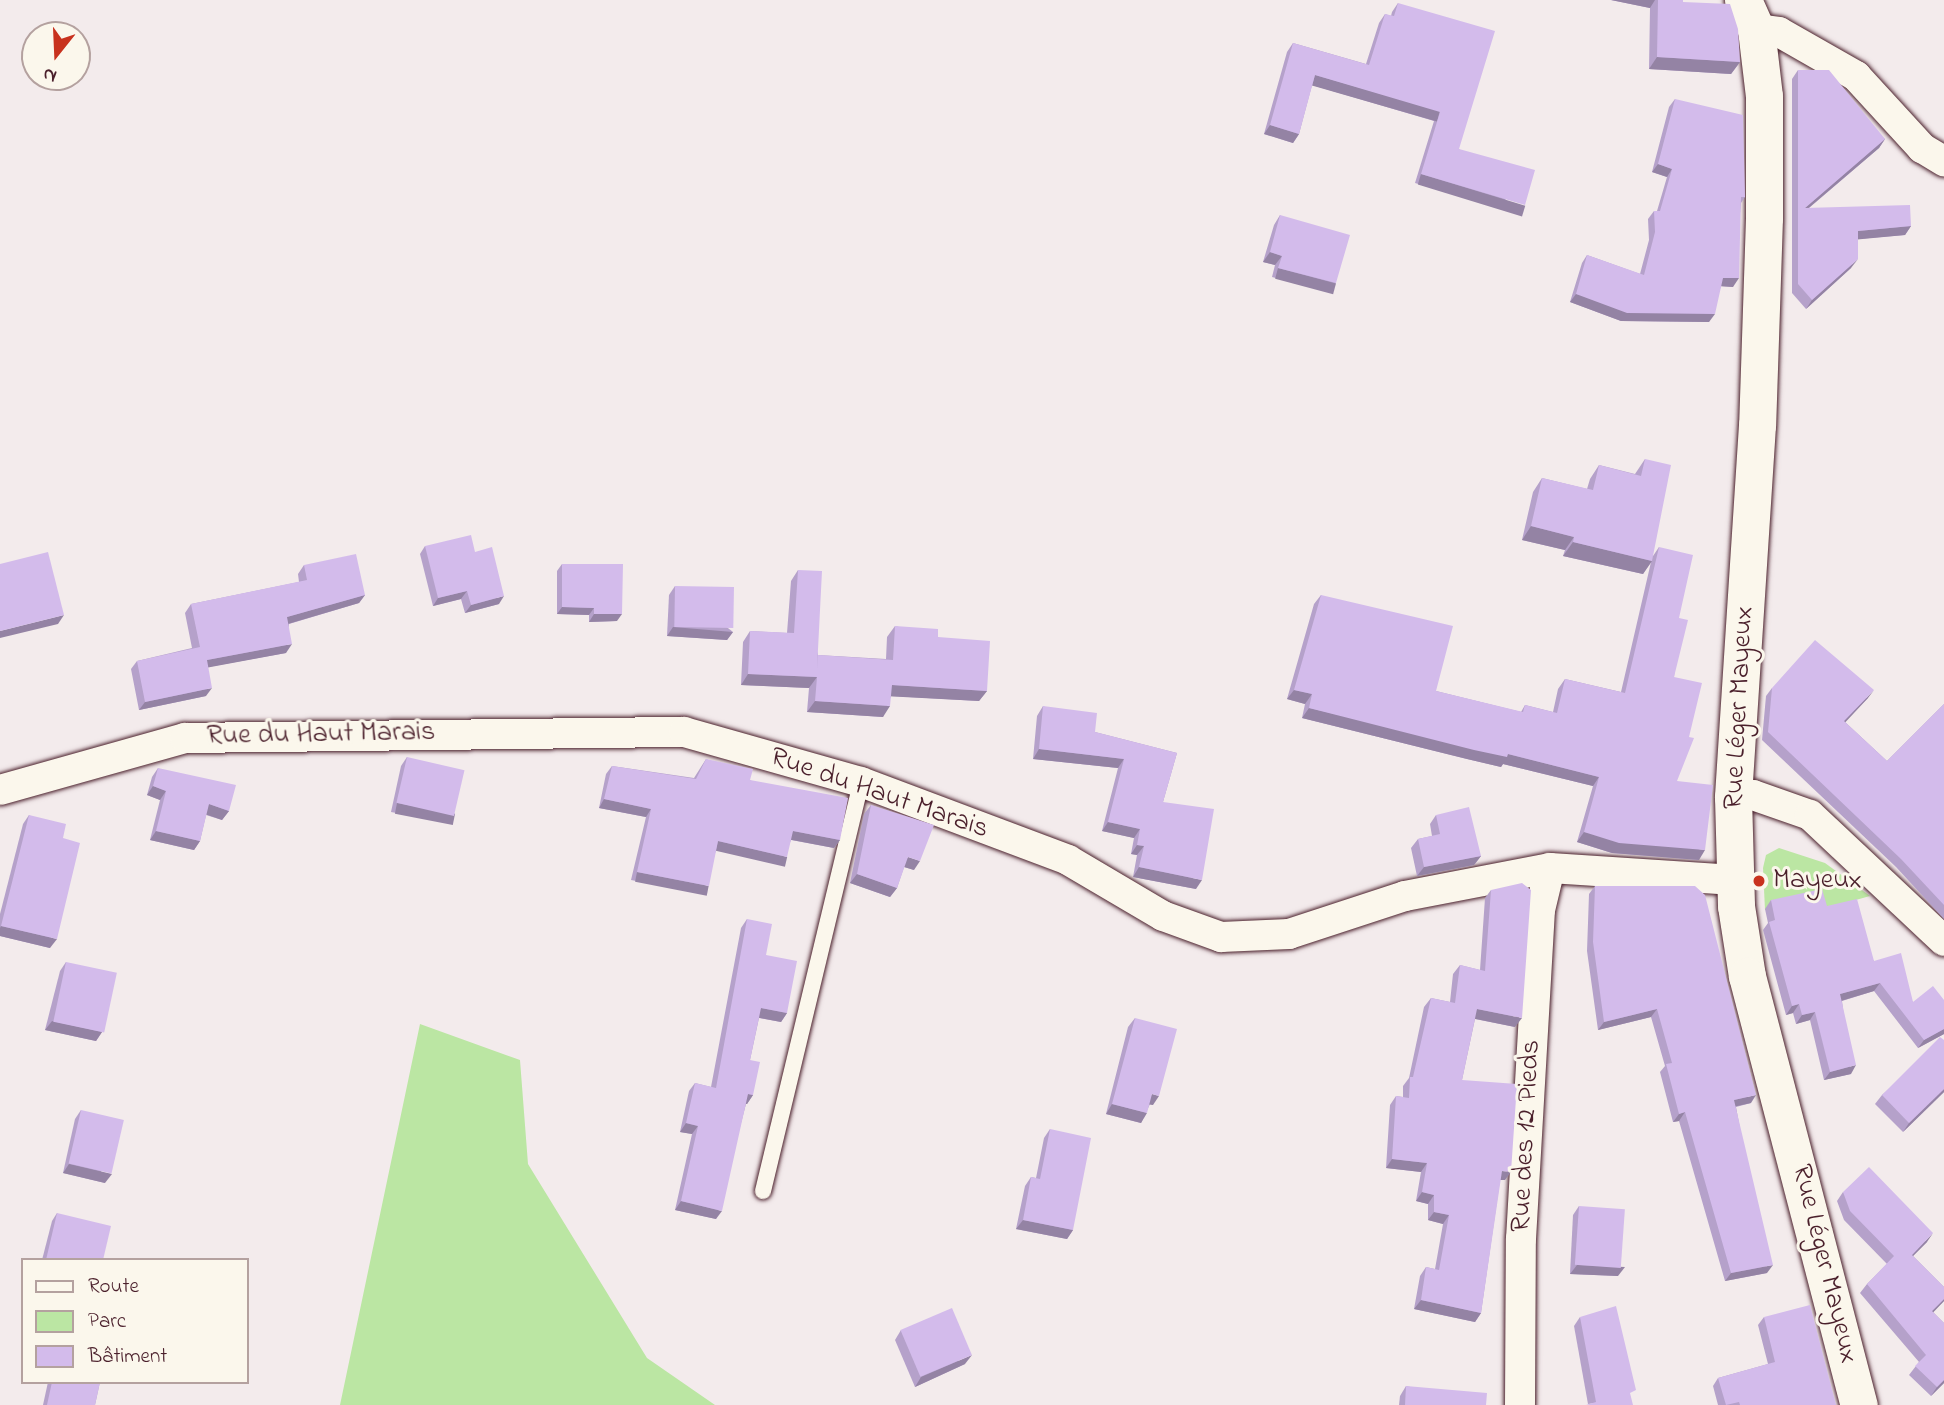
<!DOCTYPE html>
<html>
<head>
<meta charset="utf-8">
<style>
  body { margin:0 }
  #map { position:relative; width:1944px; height:1405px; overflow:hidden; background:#f3ebec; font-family:"Indie Flower",sans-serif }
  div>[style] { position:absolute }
  .green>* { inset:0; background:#bbe6a3 }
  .roads { filter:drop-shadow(0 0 2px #4a1f2b) drop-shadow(0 0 2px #4a1f2b) }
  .service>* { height:16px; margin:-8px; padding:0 8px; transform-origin:8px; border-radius:8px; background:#fbf7ec }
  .minor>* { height:30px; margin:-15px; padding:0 15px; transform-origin:15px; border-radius:15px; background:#fbf7ec }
  .tertiary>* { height:37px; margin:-18.5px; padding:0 18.5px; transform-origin:18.5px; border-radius:18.5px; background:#fbf7ec }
  .wall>* { inset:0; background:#b5a1ca }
  .shaded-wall>* { inset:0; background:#9483a4; transform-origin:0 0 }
  .building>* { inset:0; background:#d3bbeb; transform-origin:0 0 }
  .dots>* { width:19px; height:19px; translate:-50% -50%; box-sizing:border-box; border:4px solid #fbf7ec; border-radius:50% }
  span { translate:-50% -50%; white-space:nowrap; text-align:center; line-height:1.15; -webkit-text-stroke:6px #fbf7ec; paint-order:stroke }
  .street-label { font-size:28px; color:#4a1f2b }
  .poi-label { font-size:28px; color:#4a1f2b }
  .left { translate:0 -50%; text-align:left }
  .legend { position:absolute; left:21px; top:1258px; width:228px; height:126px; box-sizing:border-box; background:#fbf7ec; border:2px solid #b4a19f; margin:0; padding:9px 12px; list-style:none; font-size:21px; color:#4a1f2b }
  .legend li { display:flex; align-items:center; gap:14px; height:35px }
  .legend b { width:35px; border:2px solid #b4a19f }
  .north { position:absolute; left:21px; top:21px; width:70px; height:70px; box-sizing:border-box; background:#fbf7ec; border:2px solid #b4a19f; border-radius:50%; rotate:198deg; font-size:19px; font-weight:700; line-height:28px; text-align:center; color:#4a1f2b }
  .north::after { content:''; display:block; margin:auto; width:24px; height:32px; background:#c8321e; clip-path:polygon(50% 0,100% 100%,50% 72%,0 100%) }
</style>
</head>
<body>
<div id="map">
  <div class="green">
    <i style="clip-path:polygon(1779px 848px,1825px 863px,1870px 896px,1820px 910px,1765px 910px,1763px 868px,1766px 855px)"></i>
    <i style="clip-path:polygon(420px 1024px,520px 1060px,528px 1164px,647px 1358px,715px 1405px,340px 1405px)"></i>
  </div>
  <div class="roads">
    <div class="service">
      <i style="left:763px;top:1191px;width:421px;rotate:-76.5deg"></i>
    </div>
    <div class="minor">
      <i style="left:1756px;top:29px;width:23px;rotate:7deg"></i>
      <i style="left:1779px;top:32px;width:89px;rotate:29.7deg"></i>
      <i style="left:1856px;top:76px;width:98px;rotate:47.5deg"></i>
      <i style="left:1922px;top:148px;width:26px;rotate:31deg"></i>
      <i style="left:0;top:790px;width:192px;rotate:-15.7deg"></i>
      <i style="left:185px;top:738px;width:499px;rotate:-0.7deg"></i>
      <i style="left:684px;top:732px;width:184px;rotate:15.8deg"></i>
      <i style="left:861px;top:782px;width:221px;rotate:20.6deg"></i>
      <i style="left:1068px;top:860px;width:110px;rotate:30.5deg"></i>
      <i style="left:1163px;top:916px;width:62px;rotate:19.9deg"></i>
      <i style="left:1221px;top:937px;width:68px;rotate:-2.5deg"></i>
      <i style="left:1289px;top:934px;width:122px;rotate:-18.1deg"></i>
      <i style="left:1405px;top:896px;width:148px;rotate:-10.9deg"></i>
      <i style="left:1550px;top:868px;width:185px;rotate:3.7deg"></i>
      <i style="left:1733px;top:797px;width:20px;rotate:-6deg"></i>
      <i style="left:1753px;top:795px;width:60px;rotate:19.3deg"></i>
      <i style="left:1810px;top:815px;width:184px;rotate:43.2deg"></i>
      <i style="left:1520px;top:1405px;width:166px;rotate:-89.7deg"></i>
      <i style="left:1521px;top:1239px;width:330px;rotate:-86.7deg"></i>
      <i style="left:1540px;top:910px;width:43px;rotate:-76.6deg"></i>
    </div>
    <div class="tertiary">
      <i style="left:1743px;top:0;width:32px;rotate:66deg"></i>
      <i style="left:1756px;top:29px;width:67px;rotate:83.2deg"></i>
      <i style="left:1764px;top:96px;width:122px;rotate:90deg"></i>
      <i style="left:1764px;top:218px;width:207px;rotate:91.9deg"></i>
      <i style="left:1757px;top:425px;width:373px;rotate:93.7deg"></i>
      <i style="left:1733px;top:797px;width:109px;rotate:88.4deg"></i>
      <i style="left:1736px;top:906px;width:71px;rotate:81.1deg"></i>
      <i style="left:1747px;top:976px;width:443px;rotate:75.4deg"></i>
    </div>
  </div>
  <div class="wall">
    <i style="clip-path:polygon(1611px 0,1683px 0,1683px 2px,1740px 62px,1731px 74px,1649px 69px,1650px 8px)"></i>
    <i style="clip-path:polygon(1398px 3px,1459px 149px,1519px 214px,1415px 183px,1434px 121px,1312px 85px,1299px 134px,1293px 143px,1264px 134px,1287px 52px,1293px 43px,1366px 64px,1379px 23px,1385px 14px,1391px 16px,1392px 12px)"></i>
    <i style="clip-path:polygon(1798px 70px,1885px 139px,1879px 148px,1809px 208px,1911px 226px,1905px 235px,1858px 239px,1851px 268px,1806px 309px,1792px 293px,1792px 79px)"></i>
    <i style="clip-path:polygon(1675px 99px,1745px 197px,1741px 203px,1733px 287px,1721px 286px,1709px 322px,1621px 321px,1570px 302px,1582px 263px,1587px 255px,1640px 274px,1649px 240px,1648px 219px,1654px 211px,1657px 211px,1667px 177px,1652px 172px,1669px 107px)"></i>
    <i style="clip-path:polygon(1280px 215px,1336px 283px,1330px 292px,1272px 277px,1275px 265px,1263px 262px,1274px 225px)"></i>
    <i style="clip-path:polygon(1645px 459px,1653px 556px,1659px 547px,1679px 618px,1674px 677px,1677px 781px,1699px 860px,1612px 853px,1577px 842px,1593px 786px,1503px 764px,1501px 767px,1467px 759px,1302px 718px,1305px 704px,1287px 699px,1314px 604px,1321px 595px,1436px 691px,1521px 712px,1525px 705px,1553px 712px,1558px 689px,1565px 679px,1621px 692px,1651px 562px,1643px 574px,1563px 556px,1565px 550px,1522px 540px,1533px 492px,1542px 478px,1587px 489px,1590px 479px,1599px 465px,1635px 474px)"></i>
    <i style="clip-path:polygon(425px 546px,475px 552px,499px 604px,465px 613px,461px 599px,433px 606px,420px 554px)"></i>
    <i style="clip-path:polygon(562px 564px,617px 621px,589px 622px,589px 615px,557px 614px,557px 571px)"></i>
    <i style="clip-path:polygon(304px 565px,365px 595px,359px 603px,289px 624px,286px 653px,208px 667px,206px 696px,139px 710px,131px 669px,137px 661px,192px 648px,185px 613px,191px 604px,299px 582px,298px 574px)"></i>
    <i style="clip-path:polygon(798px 570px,818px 655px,886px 659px,887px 637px,895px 626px,938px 637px,987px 691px,979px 701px,891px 696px,883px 717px,807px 712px,809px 688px,741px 685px,743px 642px,750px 631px,787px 633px,791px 581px)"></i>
    <i style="clip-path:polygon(675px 586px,733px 632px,727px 640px,667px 636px,669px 595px)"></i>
    <i style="clip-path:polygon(1772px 688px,1868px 698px,1845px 722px,1887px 761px,1944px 704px,1944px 919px,1896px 867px,1762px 740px,1766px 696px)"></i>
    <i style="clip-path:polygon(1043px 706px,1095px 732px,1177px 753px,1163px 802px,1196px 889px,1133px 877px,1137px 855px,1131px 854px,1134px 838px,1102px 831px,1118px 768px,1033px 759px,1037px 716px)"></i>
    <i style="clip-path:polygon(407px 757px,455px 814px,449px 823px,391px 812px,401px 766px)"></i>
    <i style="clip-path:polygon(706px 759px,750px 780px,840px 840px,834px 848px,791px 840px,781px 865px,716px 850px,703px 894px,631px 880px,646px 817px,599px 808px,606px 774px,612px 766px,694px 778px)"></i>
    <i style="clip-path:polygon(158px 768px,229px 811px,222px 820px,206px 815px,200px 841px,194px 850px,150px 840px,160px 800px,147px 795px,152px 777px)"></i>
    <i style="clip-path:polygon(871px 805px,914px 870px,904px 867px,897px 888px,890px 897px,850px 883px,864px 814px)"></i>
    <i style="clip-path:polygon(29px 815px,63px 838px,50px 948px,0 936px,0 914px,23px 824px)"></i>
    <i style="clip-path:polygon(1436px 815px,1481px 856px,1474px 865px,1417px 876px,1411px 848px,1418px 839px,1432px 836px,1430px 824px)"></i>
    <i style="clip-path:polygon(1595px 886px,1751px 1103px,1736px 1107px,1767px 1273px,1725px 1281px,1679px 1121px,1673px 1122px,1660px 1072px,1665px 1066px,1651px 1017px,1598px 1030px,1587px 951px,1589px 894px)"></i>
    <i style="clip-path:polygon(1491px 890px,1515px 1027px,1475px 1019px,1462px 1080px,1505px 1180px,1500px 1180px,1481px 1313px,1475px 1322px,1414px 1309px,1420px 1276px,1426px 1267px,1435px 1269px,1443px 1224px,1428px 1220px,1428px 1204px,1416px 1201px,1421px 1172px,1386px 1168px,1390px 1105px,1396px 1096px,1403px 1097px,1403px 1086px,1409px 1078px,1424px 1007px,1431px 998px,1450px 1002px,1453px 974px,1460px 965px,1480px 970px,1485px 898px)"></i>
    <i style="clip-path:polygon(1771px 900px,1827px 906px,1874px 961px,1913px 1002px,1944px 1000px,1944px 1034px,1918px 1048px,1874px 991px,1842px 1001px,1851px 1074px,1824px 1080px,1810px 1020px,1796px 1024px,1793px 1013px,1786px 1015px,1763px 930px,1768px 923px,1765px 909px)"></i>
    <i style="clip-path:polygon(747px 919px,766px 955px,787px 1013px,781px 1022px,759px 1018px,750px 1060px,753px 1095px,747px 1104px,746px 1104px,716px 1219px,675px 1210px,692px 1134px,680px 1132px,689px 1091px,695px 1083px,711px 1087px,741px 928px)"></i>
    <i style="clip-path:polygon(66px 962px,102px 1032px,96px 1041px,45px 1030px,60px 971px)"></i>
    <i style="clip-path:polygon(1135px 1018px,1153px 1105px,1150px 1104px,1141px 1123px,1106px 1114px,1128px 1027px)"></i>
    <i style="clip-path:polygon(1944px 1040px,1944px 1092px,1903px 1132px,1875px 1104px,1882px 1095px)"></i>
    <i style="clip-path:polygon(81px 1110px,105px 1183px,63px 1173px,75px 1119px)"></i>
    <i style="clip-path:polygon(1050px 1129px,1073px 1230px,1067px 1239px,1016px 1229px,1025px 1186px,1031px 1177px,1036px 1178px,1044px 1138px)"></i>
    <i style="clip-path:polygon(1843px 1192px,1927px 1242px,1913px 1256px,1944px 1287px,1944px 1301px,1933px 1312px,1944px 1323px,1944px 1383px,1931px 1396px,1909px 1375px,1919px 1362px,1860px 1293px,1867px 1284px,1887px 1264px,1844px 1220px,1837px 1201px)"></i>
    <i style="clip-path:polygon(1579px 1206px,1618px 1276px,1570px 1274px,1573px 1215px)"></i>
    <i style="clip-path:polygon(57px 1213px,103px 1260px,42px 1260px,52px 1221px)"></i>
    <i style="clip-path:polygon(1580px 1317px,1631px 1398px,1588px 1404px,1574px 1326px)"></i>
    <i style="clip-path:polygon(1764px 1317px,1836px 1405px,1718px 1405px,1713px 1386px,1718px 1378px,1768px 1364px,1758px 1325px)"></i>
    <i style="clip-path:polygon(901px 1330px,965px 1364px,915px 1387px,895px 1340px)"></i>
    <i style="clip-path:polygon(48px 1382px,100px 1382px,95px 1405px,43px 1405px)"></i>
    <i style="clip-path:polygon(1406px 1386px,1486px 1405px,1399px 1405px,1400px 1396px)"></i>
  </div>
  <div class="shaded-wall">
    <i style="clip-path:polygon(1611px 0,1655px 0,1650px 8px)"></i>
    <i style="clip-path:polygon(1657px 57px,1740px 62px,1731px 74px,1649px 69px)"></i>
    <i style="left:1315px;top:75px;width:130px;height:11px;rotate:16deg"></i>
    <i style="clip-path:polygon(1270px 125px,1299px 134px,1293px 143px,1264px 134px)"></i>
    <i style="clip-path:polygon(1885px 139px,1879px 148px,1798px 217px,1805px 208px)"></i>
    <i style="clip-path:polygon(1658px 164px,1672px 169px,1667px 177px,1652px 172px)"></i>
    <i style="left:1421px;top:174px;width:109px;height:11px;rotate:17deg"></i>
    <i style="clip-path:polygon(1911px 226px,1905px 235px,1852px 240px,1858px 231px)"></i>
    <i style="clip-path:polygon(1270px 252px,1282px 256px,1275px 265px,1263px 262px)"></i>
    <i style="clip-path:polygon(1858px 259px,1851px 268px,1806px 309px,1812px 300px)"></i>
    <i style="left:1278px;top:268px;width:60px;height:11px;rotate:15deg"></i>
    <i style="clip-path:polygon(1723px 278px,1739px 278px,1733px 287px,1717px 286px)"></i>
    <i style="clip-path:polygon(1576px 294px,1715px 314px,1709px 322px,1621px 321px,1570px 302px)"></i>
    <i style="clip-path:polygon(1531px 526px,1574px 537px,1565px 550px,1522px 540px)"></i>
    <i style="clip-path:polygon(1573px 542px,1652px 561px,1643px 574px,1563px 556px)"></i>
    <i style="clip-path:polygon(467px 591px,461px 599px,433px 606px,438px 598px)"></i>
    <i style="clip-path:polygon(365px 595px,359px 603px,281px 626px,287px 617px)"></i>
    <i style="clip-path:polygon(504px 596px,499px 604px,465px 613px,471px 605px)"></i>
    <i style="clip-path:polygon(562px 607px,594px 608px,589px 615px,557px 614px)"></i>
    <i style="clip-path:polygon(594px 614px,622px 614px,617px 621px,589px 622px)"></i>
    <i style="clip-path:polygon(64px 615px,58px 624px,0 638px,0 631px)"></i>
    <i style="clip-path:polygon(673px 627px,733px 632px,727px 640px,667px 636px)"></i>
    <i style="clip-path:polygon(292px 644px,286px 653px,200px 669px,207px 660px)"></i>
    <i style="clip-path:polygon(748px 674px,817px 677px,809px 688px,741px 685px)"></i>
    <i style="clip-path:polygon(892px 685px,987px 691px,979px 701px,884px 696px)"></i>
    <i style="clip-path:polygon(212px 688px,206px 696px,139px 710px,145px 702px)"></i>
    <i style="clip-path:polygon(1294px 690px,1312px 694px,1305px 704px,1287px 699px)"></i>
    <i style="clip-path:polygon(1874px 690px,1868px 698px,1839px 729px,1844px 721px)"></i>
    <i style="clip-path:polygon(815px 701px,890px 706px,883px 717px,807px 712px)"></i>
    <i style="clip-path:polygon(1309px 708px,1508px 754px,1599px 777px,1593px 786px,1503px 764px,1501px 767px,1467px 759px,1302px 718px)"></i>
    <i style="clip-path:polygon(1039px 749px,1124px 759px,1118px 768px,1033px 759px)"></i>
    <i style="clip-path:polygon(153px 786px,166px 791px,160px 800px,147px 795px)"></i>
    <i style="clip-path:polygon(604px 799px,651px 809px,646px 817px,599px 808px)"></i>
    <i style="left:397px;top:803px;width:59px;height:11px;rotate:11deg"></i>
    <i style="clip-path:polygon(209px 804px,229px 811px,222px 820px,202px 813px)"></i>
    <i style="clip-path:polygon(1108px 822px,1140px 829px,1134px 838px,1102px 831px)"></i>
    <i style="clip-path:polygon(156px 831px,200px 841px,194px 850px,150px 840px)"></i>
    <i style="clip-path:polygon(793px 831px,840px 840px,834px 848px,787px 839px)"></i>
    <i style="clip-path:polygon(1584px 832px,1705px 850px,1699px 860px,1612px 853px,1577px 842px)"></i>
    <i style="left:718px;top:841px;width:71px;height:10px;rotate:13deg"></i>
    <i style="clip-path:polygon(1137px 845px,1144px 846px,1137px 855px,1131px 854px)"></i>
    <i style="clip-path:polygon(1481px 856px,1474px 865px,1417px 876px,1424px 867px)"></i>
    <i style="clip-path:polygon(908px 857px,920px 861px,914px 870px,901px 866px)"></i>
    <i style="clip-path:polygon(1139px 867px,1202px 880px,1196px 889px,1133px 877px)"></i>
    <i style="left:637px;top:872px;width:73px;height:10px;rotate:11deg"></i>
    <i style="clip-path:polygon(857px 874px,897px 888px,890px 897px,850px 883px)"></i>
    <i style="clip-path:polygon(1px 926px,57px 939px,50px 948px,0 936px,0 928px)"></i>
    <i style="clip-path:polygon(1880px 983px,1874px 991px,1834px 1003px,1840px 994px)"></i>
    <i style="clip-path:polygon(1799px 1004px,1793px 1013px,1786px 1015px,1792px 1006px)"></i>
    <i style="clip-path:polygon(761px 1008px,787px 1013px,781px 1022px,755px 1017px)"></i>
    <i style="clip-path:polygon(1477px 1009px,1522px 1018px,1515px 1027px,1471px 1018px)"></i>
    <i style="clip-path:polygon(1657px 1009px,1651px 1017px,1598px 1030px,1604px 1022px)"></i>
    <i style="clip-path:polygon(1815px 1012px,1810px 1020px,1796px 1024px,1802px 1015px)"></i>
    <i style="clip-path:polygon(52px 1021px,102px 1032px,96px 1041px,45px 1030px)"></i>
    <i style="clip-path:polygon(1944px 1029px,1944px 1034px,1918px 1048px,1924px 1040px)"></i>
    <i style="clip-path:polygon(1856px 1065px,1851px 1074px,1824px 1080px,1830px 1072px)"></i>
    <i style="clip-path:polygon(1944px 1089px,1944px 1092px,1903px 1132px,1909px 1123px)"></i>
    <i style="clip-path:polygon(748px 1094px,753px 1095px,747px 1104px,742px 1103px)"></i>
    <i style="clip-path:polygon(1152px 1094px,1159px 1096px,1153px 1105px,1146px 1104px)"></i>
    <i style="clip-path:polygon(1756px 1095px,1751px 1103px,1728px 1108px,1734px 1100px)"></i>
    <i style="clip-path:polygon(1112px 1104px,1147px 1113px,1141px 1123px,1106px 1114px)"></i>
    <i style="clip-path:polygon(1685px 1112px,1679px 1121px,1673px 1122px,1679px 1114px)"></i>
    <i style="clip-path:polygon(686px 1123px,698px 1126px,692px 1134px,680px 1132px)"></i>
    <i style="clip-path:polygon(1392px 1159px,1427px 1163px,1421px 1172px,1386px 1168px)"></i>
    <i style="clip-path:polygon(69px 1164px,112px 1174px,105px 1183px,63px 1173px)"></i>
    <i style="clip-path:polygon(1502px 1171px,1511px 1172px,1505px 1180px,1495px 1180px)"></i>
    <i style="clip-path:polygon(1422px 1192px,1434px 1195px,1428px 1204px,1416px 1201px)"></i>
    <i style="clip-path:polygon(681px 1201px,722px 1211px,716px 1219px,675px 1210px)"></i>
    <i style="clip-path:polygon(1434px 1212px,1449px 1215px,1443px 1224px,1428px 1220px)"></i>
    <i style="clip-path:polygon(1023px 1220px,1073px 1230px,1067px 1239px,1016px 1229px)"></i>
    <i style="clip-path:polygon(1933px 1233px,1927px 1242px,1905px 1264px,1912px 1255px)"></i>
    <i style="clip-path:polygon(1577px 1265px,1625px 1267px,1618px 1276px,1570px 1274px)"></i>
    <i style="clip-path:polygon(1773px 1265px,1767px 1273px,1725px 1281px,1731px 1273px)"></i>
    <i style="clip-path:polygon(1944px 1299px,1944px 1301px,1926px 1320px,1932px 1311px)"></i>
    <i style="clip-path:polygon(1421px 1300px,1481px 1313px,1475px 1322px,1414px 1309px)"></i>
    <i style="clip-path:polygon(972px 1355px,965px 1364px,915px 1387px,921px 1377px)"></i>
    <i style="clip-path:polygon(1944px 1380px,1944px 1383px,1931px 1396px,1937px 1387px)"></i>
  </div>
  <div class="building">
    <i style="clip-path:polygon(1658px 0,1683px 0,1683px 2px,1730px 4px,1738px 29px,1740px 62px,1657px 57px)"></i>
    <i style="clip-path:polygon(1398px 3px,1495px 31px,1459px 149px,1535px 170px,1525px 205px,1421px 174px,1440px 112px,1315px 75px,1299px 134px,1270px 125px,1293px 43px,1369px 65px,1385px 14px,1394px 16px)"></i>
    <i style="clip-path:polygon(1798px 70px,1829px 70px,1885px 139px,1805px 208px,1910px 205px,1911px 226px,1858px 231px,1858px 259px,1812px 300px,1798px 284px)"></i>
    <i style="clip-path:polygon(1675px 99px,1743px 115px,1745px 197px,1741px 197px,1739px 278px,1723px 278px,1715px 314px,1627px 313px,1576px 294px,1587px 255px,1644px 275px,1655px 232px,1654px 211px,1660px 211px,1672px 169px,1658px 164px)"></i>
    <i style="clip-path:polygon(1280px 215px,1350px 235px,1336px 283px,1278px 268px,1282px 256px,1270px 252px)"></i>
    <i style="clip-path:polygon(1645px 459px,1671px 465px,1652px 561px,1573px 542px,1574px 537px,1531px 526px,1542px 478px,1593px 490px,1599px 465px,1641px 476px)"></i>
    <i style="clip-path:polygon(471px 535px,475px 552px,492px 547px,504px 596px,471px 605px,467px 591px,438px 598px,425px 546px)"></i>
    <i style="clip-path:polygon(1659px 547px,1693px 555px,1679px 618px,1688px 620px,1674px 677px,1702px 683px,1689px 737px,1694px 738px,1677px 781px,1713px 785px,1705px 850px,1619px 843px,1584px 832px,1599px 777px,1508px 754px,1507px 757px,1474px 750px,1309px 708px,1312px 694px,1294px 690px,1321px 595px,1453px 626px,1436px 691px,1523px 712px,1525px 705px,1557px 713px,1565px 679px,1625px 693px)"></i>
    <i style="clip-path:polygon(48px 552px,64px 615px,0 631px,0 564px)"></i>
    <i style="clip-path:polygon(356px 554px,365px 595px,287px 617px,292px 644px,207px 660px,212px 688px,145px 702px,137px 661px,200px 647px,191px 604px,307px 580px,304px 565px)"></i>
    <i style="clip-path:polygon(562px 564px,623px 564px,622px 614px,594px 614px,594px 608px,562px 607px)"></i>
    <i style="clip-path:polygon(798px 570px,822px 571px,817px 669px,818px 655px,893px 660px,895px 626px,938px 629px,938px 637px,990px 641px,987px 691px,892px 685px,890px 706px,815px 701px,817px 677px,748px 674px,750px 631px,794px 633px)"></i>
    <i style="left:675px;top:586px;width:59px;height:41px;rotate:1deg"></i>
    <i style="clip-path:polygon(1815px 640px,1874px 690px,1844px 721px,1887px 761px,1944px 704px,1944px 905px,1901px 859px,1768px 732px,1772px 688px)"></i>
    <i style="clip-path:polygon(1043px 706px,1097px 713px,1095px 732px,1177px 753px,1163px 802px,1214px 809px,1202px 880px,1139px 867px,1144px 846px,1137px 845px,1140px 829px,1108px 822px,1124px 759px,1039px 749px)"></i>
    <i style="left:407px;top:757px;width:59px;height:47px;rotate:13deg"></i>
    <i style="clip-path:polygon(706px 759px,753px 769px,750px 780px,848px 798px,840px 840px,793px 831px,787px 857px,718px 841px,709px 886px,637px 872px,651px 809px,604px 799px,612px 766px,696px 779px)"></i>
    <i style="clip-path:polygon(158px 768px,236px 785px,229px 811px,209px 804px,200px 841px,156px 831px,166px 791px,153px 786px)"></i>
    <i style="clip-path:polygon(871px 805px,934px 825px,920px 861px,908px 857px,897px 888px,857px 874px)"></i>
    <i style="clip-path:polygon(1469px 807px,1481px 856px,1424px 867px,1418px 839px,1440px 834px,1436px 815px)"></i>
    <i style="clip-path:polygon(29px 815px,66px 824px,63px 838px,80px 843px,57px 939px,1px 926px)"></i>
    <i style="clip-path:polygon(1522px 883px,1531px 890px,1522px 1018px,1477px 1009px,1462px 1080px,1517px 1084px,1511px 1172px,1502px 1171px,1481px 1313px,1421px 1300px,1426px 1267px,1439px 1270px,1449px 1215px,1434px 1212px,1434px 1195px,1422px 1192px,1427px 1163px,1392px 1159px,1396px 1096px,1409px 1098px,1410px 1077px,1413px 1077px,1431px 998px,1455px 1003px,1460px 965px,1485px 971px,1491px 890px)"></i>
    <i style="clip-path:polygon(1595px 886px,1695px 886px,1705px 895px,1756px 1095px,1734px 1100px,1773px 1265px,1731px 1273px,1685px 1112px,1679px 1114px,1666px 1064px,1672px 1063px,1657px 1009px,1604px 1022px,1593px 942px)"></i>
    <i style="clip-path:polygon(1822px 889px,1827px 906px,1857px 899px,1874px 961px,1901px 953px,1913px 1002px,1933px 986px,1944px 1000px,1944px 1029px,1924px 1040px,1880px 983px,1840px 994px,1856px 1065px,1830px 1072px,1815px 1012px,1802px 1015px,1799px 1004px,1792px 1006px,1769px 922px,1775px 920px,1771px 900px)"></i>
    <i style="clip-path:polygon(747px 919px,772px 924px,766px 955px,797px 961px,787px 1013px,761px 1008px,750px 1060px,760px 1062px,753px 1095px,748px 1094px,722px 1211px,681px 1201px,698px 1126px,686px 1123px,695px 1083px,716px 1088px)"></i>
    <i style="left:66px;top:962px;width:52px;height:61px;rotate:12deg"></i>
    <i style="clip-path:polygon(1135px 1018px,1177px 1029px,1159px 1096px,1152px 1094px,1147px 1113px,1112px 1104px)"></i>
    <i style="clip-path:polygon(1940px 1037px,1944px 1040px,1944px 1089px,1909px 1123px,1882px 1095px)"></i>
    <i style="left:81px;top:1110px;width:44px;height:55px;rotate:13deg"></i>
    <i style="clip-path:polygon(1050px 1129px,1091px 1138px,1073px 1230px,1023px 1220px,1031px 1177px,1040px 1179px)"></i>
    <i style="clip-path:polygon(1869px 1167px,1933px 1233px,1912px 1255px,1944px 1287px,1944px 1299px,1932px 1311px,1944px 1323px,1944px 1380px,1937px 1387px,1915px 1366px,1926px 1355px,1867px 1284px,1894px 1256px,1850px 1211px,1843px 1192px)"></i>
    <i style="left:1579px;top:1206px;width:46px;height:59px;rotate:4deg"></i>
    <i style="clip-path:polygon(57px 1213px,111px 1226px,103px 1260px,46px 1260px)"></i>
    <i style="clip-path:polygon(1810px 1305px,1836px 1405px,1740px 1405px,1739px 1402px,1726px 1405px,1718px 1378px,1775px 1362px,1764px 1317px)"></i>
    <i style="clip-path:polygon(1616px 1306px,1636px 1390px,1630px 1393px,1633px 1405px,1586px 1405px,1596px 1402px,1580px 1317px)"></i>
    <i style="left:952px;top:1308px;width:51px;height:56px;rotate:67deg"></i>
    <i style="clip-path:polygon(52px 1382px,100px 1382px,95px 1405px,47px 1405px)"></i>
    <i style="clip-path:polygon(1406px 1386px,1487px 1393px,1486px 1405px,1405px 1405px)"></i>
  </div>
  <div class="dots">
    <i style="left:1759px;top:881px;background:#c8321e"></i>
  </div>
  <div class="street-label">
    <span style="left:1740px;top:708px;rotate:-87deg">Rue Léger Mayeux</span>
    <span style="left:321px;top:735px;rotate:-1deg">Rue du Haut Marais</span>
    <span style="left:879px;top:794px;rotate:19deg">Rue du Haut Marais</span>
    <span style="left:1527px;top:1136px;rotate:-87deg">Rue des 12 Pieds</span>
    <span style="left:1824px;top:1264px;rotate:76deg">Rue Léger Mayeux</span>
  </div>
  <div class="poi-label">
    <span class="left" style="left:1773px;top:881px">Mayeux</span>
  </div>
  <ul class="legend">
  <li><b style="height:9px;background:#fbf7ec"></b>Route</li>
  <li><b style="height:19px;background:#bbe6a3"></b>Parc</li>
  <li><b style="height:19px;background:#d3bbeb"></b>Bâtiment</li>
  </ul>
  <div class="north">N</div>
</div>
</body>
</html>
